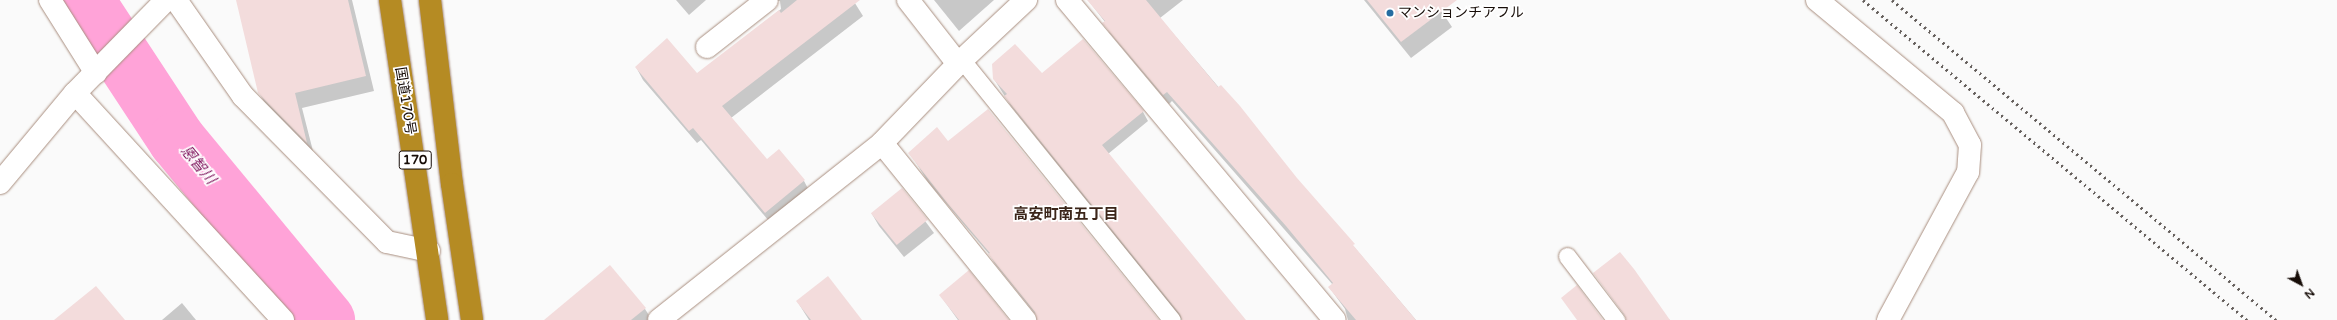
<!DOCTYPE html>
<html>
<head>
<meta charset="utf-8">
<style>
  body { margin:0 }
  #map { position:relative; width:2337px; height:320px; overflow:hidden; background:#fafafa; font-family:"Varela Round","Noto Sans JP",sans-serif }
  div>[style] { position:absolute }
  .shadow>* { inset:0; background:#0003 }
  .river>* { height:58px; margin:-29px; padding:0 29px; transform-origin:29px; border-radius:29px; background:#ffa3d8 }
  .building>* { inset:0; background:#f3dcdc; transform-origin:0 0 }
  .roads { filter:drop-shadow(0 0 1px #a98e7f) drop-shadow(0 0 1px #a98e7f) }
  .lane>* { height:17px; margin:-8.5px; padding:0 8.5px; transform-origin:8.5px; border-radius:8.5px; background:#fff }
  .street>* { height:22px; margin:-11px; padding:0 11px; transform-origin:11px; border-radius:11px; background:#fff }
  .highway>* { height:22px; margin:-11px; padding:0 11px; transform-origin:11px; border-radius:11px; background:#b58b23 }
  .rail>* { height:3px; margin-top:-1.5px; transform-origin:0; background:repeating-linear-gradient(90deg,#655f5c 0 2px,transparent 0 6px) }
  .dots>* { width:11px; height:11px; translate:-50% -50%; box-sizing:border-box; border:2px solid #fff; border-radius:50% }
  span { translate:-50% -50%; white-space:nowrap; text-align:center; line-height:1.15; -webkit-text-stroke:3.5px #fff; paint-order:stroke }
  .shield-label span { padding:1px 3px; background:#fff; border:1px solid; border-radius:3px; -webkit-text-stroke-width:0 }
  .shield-label { font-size:13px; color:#170d08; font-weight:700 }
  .poi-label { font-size:14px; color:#170d08 }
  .left { translate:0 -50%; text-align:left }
  .street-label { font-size:14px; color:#170d08 }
  .water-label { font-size:15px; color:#821860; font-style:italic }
  .neighbourhood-label { font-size:15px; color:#3b2519; font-weight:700 }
  .north { position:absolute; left:2281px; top:264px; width:40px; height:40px; -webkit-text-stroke:3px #fff; paint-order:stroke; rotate:139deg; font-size:11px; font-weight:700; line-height:16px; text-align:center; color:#170d08 }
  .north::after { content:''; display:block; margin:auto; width:14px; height:18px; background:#170d08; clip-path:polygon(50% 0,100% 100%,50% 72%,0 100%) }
</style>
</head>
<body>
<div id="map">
  <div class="shadow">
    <i style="clip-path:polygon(237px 0,352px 0,374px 91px,302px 108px,314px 155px,268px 108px,259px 93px)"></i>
    <i style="clip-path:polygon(676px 0,706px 0,689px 15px)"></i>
    <i style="clip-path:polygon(771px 0,853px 0,863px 16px,731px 118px,767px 161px,804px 181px,811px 194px,773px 226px,701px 140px,697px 143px,643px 80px,636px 67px,697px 75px,781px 9px,780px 1px)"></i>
    <i style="clip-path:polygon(934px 0,994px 0,959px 31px)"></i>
    <i style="clip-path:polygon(1088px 0,1183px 0,1160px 18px,1416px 320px,1348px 320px,1345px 309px,1329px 287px,1333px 285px,1172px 101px,1169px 104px,1109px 32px,1105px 22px)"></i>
    <i style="clip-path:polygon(1364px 0,1434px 0,1452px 27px,1411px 58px)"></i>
    <i style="clip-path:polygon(1042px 75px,1143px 112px,1148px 121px,1108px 154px,1245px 320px,1182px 320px,1011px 106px,994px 79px)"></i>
    <i style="clip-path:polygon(948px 142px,1158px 320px,1037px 320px,1036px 315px,995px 264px,989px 254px,928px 182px,910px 153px)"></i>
    <i style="clip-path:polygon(902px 190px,934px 233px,904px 257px,879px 226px,872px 214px)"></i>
    <i style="clip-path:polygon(1594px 273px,1670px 320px,1628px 320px)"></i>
    <i style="clip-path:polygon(940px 295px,1008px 320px,958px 320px)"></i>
    <i style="clip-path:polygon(797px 301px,861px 320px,809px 320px)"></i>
    <i style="clip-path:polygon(182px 303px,196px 320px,162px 320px)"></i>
    <i style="clip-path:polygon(645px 309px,652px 320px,546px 320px)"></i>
  </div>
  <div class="river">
    <i style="left:85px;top:0;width:168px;rotate:56.7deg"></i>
    <i style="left:177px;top:140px;width:234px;rotate:50.4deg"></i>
  </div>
  <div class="building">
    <i style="clip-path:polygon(236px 0,348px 0,366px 76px,295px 93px,307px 143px,258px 93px)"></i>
    <i style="clip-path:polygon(797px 0,860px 0,722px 106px,767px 159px,779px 149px,805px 180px,765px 213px,693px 128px,689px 131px,635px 67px,667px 38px,697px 73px,779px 10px,781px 13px)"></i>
    <i style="clip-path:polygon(1087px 0,1146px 0,1218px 87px,1221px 85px,1240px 106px,1297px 178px,1355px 244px,1353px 245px,1416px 320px,1356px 320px,1328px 287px,1333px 283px,1286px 226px,1167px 92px,1163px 95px,1102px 23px,1105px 21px)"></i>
    <i style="clip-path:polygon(1367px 0,1457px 0,1401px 42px)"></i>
    <i style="clip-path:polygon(1083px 39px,1144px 111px,1102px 145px,1246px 320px,1182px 320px,1180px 314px,1004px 96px,1007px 94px,993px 79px,992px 64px,1015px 44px,1042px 73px)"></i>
    <i style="clip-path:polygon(988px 109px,1159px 320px,1037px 320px,1035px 312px,988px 254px,990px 253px,948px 204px,908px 153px,937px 127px,948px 141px)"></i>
    <i style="left:902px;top:188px;width:41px;height:40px;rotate:51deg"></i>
    <i style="clip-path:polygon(1620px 252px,1634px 269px,1670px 320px,1626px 320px,1624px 314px,1593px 273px)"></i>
    <i style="clip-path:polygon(610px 265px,646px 308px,631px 320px,544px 320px)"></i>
    <i style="clip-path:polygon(969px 270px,1009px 320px,959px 320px,939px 295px)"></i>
    <i style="clip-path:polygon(828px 276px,862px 320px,811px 320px,796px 301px)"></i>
    <i style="clip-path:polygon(1577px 285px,1603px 320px,1577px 320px,1561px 298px)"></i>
    <i style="clip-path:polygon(96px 286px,125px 320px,54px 320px)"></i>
  </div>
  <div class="roads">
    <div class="lane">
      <i style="left:962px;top:60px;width:334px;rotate:51.1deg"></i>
      <i style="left:1567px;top:256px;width:81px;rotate:52.6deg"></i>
    </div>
    <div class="street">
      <i style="left:50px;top:0;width:86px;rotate:57.8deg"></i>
      <i style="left:176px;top:0;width:117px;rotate:55.1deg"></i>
      <i style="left:243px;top:96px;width:205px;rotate:45.4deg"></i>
      <i style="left:387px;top:242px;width:43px;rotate:12.1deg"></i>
      <i style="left:908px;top:0;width:81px;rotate:52deg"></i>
      <i style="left:1067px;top:0;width:417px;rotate:50.1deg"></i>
      <i style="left:1817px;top:0;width:177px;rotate:39.7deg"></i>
      <i style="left:1953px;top:113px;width:36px;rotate:62deg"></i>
      <i style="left:1970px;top:145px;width:27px;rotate:94deg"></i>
      <i style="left:1968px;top:172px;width:168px;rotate:118.4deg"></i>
      <i style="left:707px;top:47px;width:76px;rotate:-38.1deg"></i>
      <i style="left:75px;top:93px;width:308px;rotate:47.5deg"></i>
      <i style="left:882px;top:143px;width:228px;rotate:51.1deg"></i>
      <i style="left:0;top:183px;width:117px;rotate:-50.2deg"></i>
      <i style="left:75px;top:93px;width:130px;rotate:-45.6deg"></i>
      <i style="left:659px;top:320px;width:285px;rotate:-38.4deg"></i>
      <i style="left:882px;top:143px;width:115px;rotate:-46.1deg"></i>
      <i style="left:962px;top:60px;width:88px;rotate:-43.2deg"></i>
    </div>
    <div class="highway">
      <i style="left:390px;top:0;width:323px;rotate:81.6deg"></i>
      <i style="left:430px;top:0;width:185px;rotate:83.2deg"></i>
      <i style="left:452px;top:184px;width:137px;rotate:81.6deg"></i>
    </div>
  </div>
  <div class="rail">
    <i style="left:1863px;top:0;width:500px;rotate:39.8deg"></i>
    <i style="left:1892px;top:0;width:500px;rotate:39.8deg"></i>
  </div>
  <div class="dots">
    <i style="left:1390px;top:13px;background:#256da1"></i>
  </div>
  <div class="shield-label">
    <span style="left:415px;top:160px">170</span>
  </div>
  <div class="poi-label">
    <span class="left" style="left:1398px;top:13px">マンションチアフル</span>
  </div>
  <div class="street-label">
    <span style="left:405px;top:101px;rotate:81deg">国道170号</span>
  </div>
  <div class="water-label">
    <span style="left:198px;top:165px;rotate:50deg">恩智川</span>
  </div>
  <div class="neighbourhood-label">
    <span style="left:1066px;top:215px">高安町南五丁目</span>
  </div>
  <div class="north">N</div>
</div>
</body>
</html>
